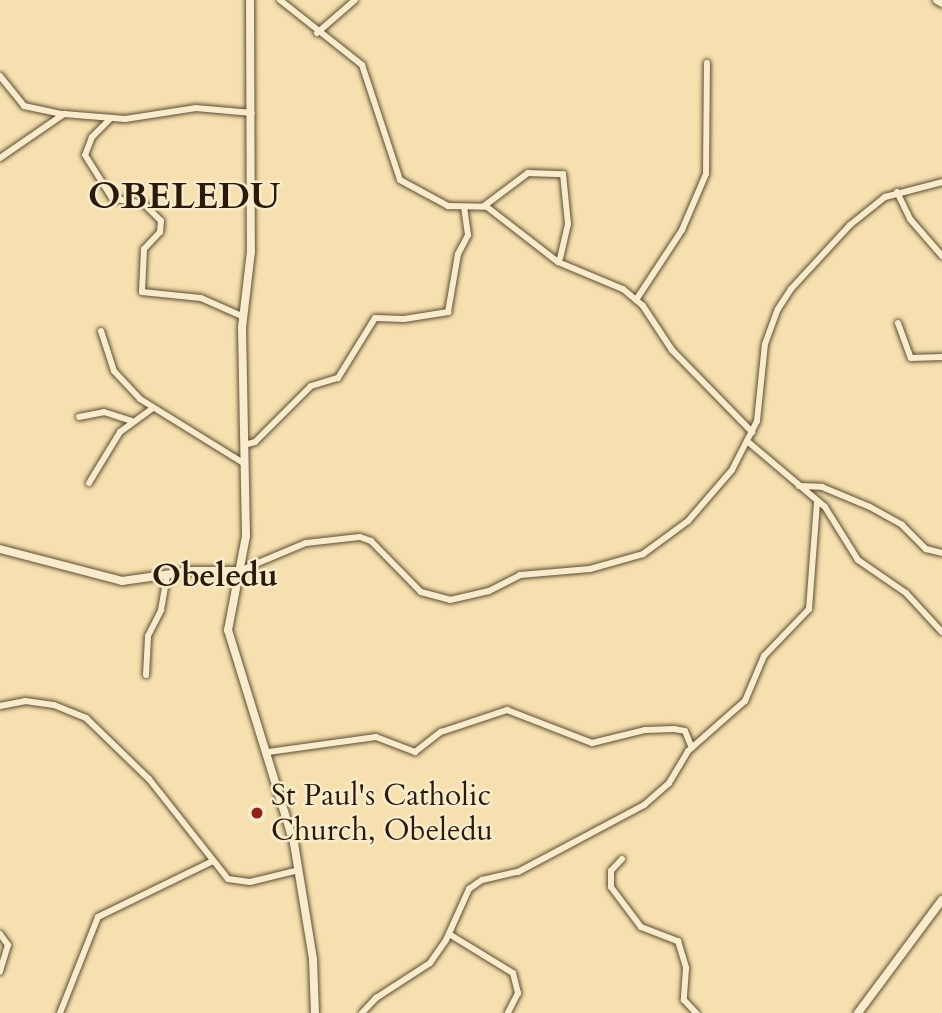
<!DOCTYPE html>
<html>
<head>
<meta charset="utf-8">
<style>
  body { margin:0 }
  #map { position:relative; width:942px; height:1013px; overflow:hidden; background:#f6e0af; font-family:Cardo,serif }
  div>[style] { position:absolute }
  .roads { filter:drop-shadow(0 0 2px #5d4c33) drop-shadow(0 0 2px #5d4c33) }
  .street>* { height:6px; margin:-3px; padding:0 3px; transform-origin:3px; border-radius:3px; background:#f9ebcb }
  .secondary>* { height:8px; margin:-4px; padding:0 4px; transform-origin:4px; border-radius:4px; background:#f9ebcb }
  .dots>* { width:19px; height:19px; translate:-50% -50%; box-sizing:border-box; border:4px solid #f9ebcb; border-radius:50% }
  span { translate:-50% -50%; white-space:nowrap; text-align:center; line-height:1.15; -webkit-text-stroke:5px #f9ebcb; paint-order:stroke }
  .poi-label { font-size:30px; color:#2a1a0a }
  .left { translate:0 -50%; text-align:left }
  .quarter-label { font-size:33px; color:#2a1a0a; font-weight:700 }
  .district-label { font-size:37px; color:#2a1a0a; font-weight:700 }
</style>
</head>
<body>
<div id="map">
  <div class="roads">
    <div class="street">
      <i style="left:280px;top:0;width:105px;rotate:38.4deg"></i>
      <i style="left:362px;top:65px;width:121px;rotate:71.7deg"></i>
      <i style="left:400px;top:180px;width:55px;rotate:28.4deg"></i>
      <i style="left:448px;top:206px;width:39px;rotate:1deg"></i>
      <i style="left:487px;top:207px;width:90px;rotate:37.8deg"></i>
      <i style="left:558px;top:262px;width:70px;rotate:22.6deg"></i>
      <i style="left:623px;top:289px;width:26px;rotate:40deg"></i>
      <i style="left:643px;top:306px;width:53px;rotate:56.6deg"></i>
      <i style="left:672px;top:350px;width:115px;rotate:45.7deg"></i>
      <i style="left:317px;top:33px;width:50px;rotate:-41deg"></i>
      <i style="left:0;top:76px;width:38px;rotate:51deg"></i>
      <i style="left:24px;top:106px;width:39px;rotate:12deg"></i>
      <i style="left:111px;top:118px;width:27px;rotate:135deg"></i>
      <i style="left:92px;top:137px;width:19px;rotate:111deg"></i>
      <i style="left:85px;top:155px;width:51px;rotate:57.9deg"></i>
      <i style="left:112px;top:198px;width:33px;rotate:11deg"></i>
      <i style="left:144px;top:204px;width:24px;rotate:45deg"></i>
      <i style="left:161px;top:221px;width:11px;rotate:95deg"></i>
      <i style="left:160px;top:232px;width:23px;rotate:133deg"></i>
      <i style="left:144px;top:249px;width:43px;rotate:92.7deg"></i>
      <i style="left:142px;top:292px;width:59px;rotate:5.8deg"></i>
      <i style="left:201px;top:298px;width:47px;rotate:23.8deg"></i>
      <i style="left:0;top:158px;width:78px;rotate:-34.5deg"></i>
      <i style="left:64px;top:114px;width:61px;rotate:4.7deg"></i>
      <i style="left:125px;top:119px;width:72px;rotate:-8.8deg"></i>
      <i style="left:196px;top:108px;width:56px;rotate:5.1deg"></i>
      <i style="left:897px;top:192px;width:30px;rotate:64deg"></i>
      <i style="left:910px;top:219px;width:49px;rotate:49.1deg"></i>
      <i style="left:484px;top:206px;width:55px;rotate:-36.9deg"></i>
      <i style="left:528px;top:173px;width:35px;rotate:2deg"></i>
      <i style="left:563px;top:174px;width:50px;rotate:84.3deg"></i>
      <i style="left:568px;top:224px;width:35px;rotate:103deg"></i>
      <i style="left:636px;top:300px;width:84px;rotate:-56.7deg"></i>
      <i style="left:682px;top:230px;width:61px;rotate:-66.8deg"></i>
      <i style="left:706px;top:174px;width:111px;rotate:-89.5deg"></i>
      <i style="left:898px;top:323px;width:37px;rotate:70deg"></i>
      <i style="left:911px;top:358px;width:31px;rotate:-2deg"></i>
      <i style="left:101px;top:331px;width:42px;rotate:72deg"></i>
      <i style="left:114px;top:371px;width:38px;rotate:47deg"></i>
      <i style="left:140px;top:399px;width:123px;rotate:31.8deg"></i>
      <i style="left:79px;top:417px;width:25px;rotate:-11deg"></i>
      <i style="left:104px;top:412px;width:28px;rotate:18deg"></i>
      <i style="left:747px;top:441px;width:102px;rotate:40.2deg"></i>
      <i style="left:825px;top:507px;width:62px;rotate:58.1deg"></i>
      <i style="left:858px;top:560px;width:58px;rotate:34.5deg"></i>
      <i style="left:906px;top:593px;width:53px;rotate:47.3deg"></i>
      <i style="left:244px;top:445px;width:11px;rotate:-15deg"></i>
      <i style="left:255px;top:442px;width:79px;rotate:-45deg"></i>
      <i style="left:311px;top:386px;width:28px;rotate:-17deg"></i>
      <i style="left:338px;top:378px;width:70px;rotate:-58.3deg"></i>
      <i style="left:375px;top:318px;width:29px;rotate:2deg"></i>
      <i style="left:404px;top:319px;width:45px;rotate:-9deg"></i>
      <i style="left:448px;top:312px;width:59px;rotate:-80.2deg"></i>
      <i style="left:458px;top:254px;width:21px;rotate:-62deg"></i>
      <i style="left:468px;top:235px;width:27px;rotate:-98deg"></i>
      <i style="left:89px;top:483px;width:60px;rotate:-58.7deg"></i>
      <i style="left:120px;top:432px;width:41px;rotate:-36deg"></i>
      <i style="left:799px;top:486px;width:23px;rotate:2deg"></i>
      <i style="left:822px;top:487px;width:52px;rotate:22.6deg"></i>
      <i style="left:870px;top:507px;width:37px;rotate:29deg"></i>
      <i style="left:902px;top:525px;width:34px;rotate:45deg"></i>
      <i style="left:926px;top:549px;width:16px;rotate:14deg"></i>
      <i style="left:239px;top:571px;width:73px;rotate:-22.7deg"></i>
      <i style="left:306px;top:543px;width:54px;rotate:-6.3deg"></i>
      <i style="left:360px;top:537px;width:12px;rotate:20deg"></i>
      <i style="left:371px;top:541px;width:71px;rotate:45.6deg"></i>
      <i style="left:421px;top:592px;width:30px;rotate:15deg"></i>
      <i style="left:450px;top:600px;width:40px;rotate:-13deg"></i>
      <i style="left:489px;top:591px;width:35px;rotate:-27deg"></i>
      <i style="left:520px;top:575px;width:70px;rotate:-4.9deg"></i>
      <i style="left:590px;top:569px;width:55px;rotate:-15.8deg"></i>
      <i style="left:643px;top:554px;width:56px;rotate:-36.3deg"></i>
      <i style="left:688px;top:521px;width:67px;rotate:-49.2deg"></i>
      <i style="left:732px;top:470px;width:55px;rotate:-63deg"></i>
      <i style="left:757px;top:421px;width:77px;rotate:-84.1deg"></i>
      <i style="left:765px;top:344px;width:37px;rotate:-70deg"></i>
      <i style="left:778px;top:309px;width:24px;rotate:-57deg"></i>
      <i style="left:791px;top:289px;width:87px;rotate:-47.3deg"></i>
      <i style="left:850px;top:225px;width:45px;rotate:-38.7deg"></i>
      <i style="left:885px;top:197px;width:59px;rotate:-14.7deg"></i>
      <i style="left:146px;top:675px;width:39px;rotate:-87deg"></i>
      <i style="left:148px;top:636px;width:29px;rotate:-63deg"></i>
      <i style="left:161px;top:610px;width:34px;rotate:-80deg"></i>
      <i style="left:0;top:706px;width:25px;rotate:-11deg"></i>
      <i style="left:25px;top:701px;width:29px;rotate:8deg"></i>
      <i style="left:54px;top:705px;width:35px;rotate:22deg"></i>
      <i style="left:86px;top:718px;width:88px;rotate:44.1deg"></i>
      <i style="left:149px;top:779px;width:127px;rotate:51.7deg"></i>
      <i style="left:228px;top:879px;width:22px;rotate:8deg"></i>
      <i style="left:250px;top:882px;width:50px;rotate:-13.8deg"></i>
      <i style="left:268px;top:752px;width:109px;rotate:-7.9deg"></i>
      <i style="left:376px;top:737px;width:42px;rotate:21deg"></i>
      <i style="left:415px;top:752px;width:33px;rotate:-38deg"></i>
      <i style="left:441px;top:732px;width:70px;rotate:-18.4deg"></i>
      <i style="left:507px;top:710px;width:91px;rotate:21.2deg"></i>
      <i style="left:592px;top:743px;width:55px;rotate:-13.8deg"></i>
      <i style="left:645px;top:730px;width:29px;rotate:-2deg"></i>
      <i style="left:674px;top:729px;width:11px;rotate:10deg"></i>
      <i style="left:685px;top:731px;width:18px;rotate:68deg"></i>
      <i style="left:622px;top:859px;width:16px;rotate:133deg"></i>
      <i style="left:611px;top:871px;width:16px;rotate:90deg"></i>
      <i style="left:611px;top:887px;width:50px;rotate:53.1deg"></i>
      <i style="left:641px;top:927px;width:40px;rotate:21deg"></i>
      <i style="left:678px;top:941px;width:28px;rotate:73deg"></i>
      <i style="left:686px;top:968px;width:32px;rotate:94deg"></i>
      <i style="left:684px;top:1000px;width:18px;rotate:47deg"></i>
      <i style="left:0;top:934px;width:14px;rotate:54deg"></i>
      <i style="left:8px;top:945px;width:28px;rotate:107deg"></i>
      <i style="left:449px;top:934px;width:75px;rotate:31.4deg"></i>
      <i style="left:513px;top:973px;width:21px;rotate:76deg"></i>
      <i style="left:518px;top:993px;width:22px;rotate:117deg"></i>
      <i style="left:60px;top:1013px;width:103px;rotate:-68.4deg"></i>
      <i style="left:98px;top:917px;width:126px;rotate:-26deg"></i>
      <i style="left:362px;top:1013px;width:21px;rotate:-47deg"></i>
      <i style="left:376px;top:998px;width:64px;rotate:-32.9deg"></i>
      <i style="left:430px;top:963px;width:28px;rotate:-55deg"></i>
      <i style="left:446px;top:940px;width:56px;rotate:-65.7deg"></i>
      <i style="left:469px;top:889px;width:16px;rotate:-35deg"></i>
      <i style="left:482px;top:880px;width:37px;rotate:-13deg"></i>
      <i style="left:518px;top:872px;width:143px;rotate:-28deg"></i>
      <i style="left:644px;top:805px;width:33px;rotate:-41deg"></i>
      <i style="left:669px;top:783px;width:37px;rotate:-59deg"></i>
      <i style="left:688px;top:751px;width:76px;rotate:-41.3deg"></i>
      <i style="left:745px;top:701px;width:49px;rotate:-67.1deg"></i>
      <i style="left:764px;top:656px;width:65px;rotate:-46.2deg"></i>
      <i style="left:809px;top:609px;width:106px;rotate:-85.7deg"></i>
    </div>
    <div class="secondary">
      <i style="left:250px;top:0;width:251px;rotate:89.8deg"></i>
      <i style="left:251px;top:251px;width:78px;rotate:96.7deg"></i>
      <i style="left:242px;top:328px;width:208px;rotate:88.9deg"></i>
      <i style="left:246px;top:536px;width:96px;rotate:100.8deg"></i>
      <i style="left:228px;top:630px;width:223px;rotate:72.8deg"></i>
      <i style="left:294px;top:843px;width:118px;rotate:80.7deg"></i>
      <i style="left:313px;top:959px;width:54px;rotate:87.9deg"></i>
      <i style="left:937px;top:0;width:6px;rotate:31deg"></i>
      <i style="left:0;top:549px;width:126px;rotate:14.7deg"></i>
      <i style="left:122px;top:581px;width:71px;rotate:-8.1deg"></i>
      <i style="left:192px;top:571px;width:47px"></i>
      <i style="left:858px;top:1013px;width:141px;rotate:-53.4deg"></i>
    </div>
  </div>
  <div class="dots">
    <i style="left:257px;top:813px;background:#8f2418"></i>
  </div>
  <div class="poi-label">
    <span class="left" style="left:271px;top:813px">St Paul's Catholic<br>Church, Obeledu</span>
  </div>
  <div class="quarter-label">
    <span style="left:215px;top:576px">Obeledu</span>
  </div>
  <div class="district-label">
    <span style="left:184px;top:196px">OBELEDU</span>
  </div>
</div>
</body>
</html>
